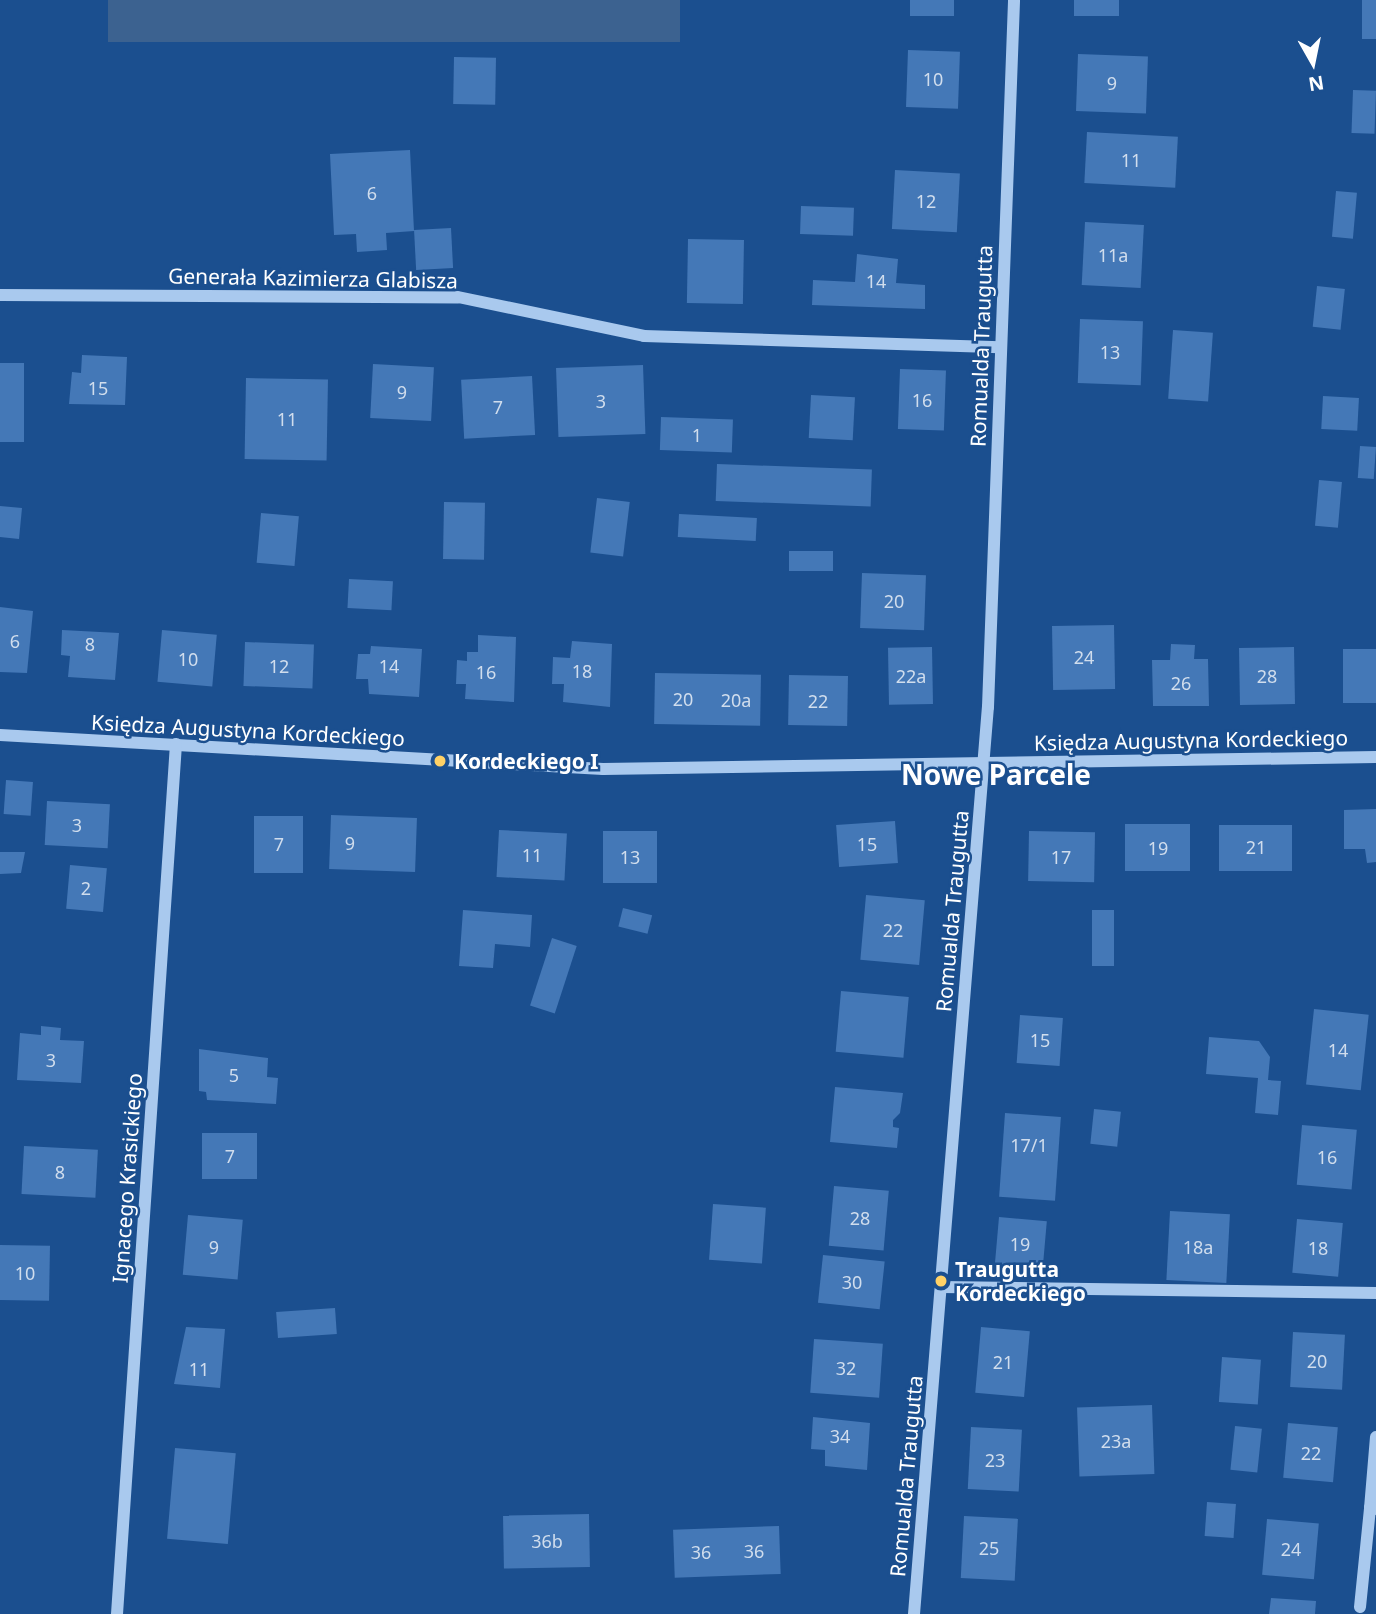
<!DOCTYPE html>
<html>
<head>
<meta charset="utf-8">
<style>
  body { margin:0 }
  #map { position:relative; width:1376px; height:1614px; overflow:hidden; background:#1b4f8f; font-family:"Noto Sans",sans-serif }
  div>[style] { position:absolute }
  .water>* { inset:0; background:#3c6290; transform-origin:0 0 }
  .building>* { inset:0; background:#4478b7; transform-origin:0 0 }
  .minor>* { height:12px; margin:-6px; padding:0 6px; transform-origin:6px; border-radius:6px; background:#a9c9ee }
  .dots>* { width:19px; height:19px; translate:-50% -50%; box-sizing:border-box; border:4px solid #1b4f8f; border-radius:50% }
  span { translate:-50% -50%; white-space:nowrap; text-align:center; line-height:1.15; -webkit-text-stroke:5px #1b4f8f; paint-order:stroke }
  .number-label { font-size:18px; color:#d0dded }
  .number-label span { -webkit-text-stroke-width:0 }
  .street-label { font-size:21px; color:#fff }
  .poi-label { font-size:21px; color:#fff; font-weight:700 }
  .left { translate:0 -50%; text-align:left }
  .district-label { font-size:28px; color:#fff; font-weight:700 }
  .north { position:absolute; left:1278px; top:28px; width:70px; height:70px; -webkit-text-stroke:5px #1b4f8f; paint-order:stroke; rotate:171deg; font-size:19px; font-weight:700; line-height:28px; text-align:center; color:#fff }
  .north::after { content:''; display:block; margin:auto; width:24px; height:32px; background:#fff; clip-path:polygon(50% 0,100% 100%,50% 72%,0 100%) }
</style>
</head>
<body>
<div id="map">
  <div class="water">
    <i style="left:108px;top:0;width:572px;height:42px"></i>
  </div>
  <div class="building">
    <i style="left:910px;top:0;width:44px;height:16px"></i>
    <i style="left:1074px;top:0;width:45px;height:16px"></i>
    <i style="left:1362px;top:0;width:14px;height:39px"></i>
    <i style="left:908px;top:50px;width:52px;height:57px;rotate:2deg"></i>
    <i style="left:1078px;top:54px;width:70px;height:57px;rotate:2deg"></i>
    <i style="left:454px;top:57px;width:42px;height:47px;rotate:1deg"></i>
    <i style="left:1353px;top:90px;width:23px;height:43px;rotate:2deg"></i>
    <i style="left:1087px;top:132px;width:91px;height:51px;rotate:3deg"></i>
    <i style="clip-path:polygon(410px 150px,414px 231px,386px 233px,387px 250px,357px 252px,356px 234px,334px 235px,330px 154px)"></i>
    <i style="left:895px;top:170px;width:65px;height:59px;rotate:3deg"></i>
    <i style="left:1336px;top:191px;width:21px;height:46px;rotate:5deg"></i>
    <i style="left:801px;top:206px;width:53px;height:28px;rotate:2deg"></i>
    <i style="left:1085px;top:222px;width:59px;height:63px;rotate:3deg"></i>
    <i style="left:451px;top:228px;width:40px;height:37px;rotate:87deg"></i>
    <i style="left:688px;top:239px;width:56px;height:64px;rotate:1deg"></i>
    <i style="clip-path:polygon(857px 254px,898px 259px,896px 283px,925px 285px,925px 309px,812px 305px,813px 280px,855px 282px)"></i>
    <i style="left:1317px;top:286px;width:28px;height:41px;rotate:6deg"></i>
    <i style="left:1080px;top:319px;width:63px;height:64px;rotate:2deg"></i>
    <i style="left:1173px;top:330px;width:40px;height:69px;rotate:4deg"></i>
    <i style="clip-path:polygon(82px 355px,127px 357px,125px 405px,69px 404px,72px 372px,81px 373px)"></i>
    <i style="left:0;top:363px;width:24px;height:79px"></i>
    <i style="left:373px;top:364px;width:61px;height:54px;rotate:3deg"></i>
    <i style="left:643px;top:365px;width:69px;height:87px;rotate:88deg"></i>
    <i style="left:900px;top:369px;width:46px;height:60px;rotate:2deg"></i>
    <i style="left:532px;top:376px;width:59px;height:71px;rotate:87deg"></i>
    <i style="left:246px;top:378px;width:82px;height:81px;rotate:1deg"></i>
    <i style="left:811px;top:395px;width:44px;height:43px;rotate:3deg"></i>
    <i style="left:1323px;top:396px;width:36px;height:33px;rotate:3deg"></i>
    <i style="left:661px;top:417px;width:72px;height:33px;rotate:2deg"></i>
    <i style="left:1360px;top:446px;width:16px;height:32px;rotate:4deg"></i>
    <i style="left:717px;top:464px;width:155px;height:37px;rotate:2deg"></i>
    <i style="left:1319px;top:480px;width:23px;height:46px;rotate:5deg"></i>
    <i style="left:597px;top:498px;width:33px;height:55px;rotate:7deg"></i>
    <i style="left:444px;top:502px;width:41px;height:57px;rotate:1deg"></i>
    <i style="clip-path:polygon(0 506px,22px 508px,19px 539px,0 537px)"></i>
    <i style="left:261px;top:513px;width:38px;height:50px;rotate:5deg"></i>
    <i style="left:679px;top:514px;width:78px;height:23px;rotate:3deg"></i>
    <i style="left:789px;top:551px;width:44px;height:20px"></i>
    <i style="left:862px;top:573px;width:64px;height:55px;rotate:2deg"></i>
    <i style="left:349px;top:579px;width:44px;height:29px;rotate:3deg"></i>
    <i style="clip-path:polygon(0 607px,33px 611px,27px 673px,0 672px)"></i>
    <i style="left:1114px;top:625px;width:64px;height:62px;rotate:89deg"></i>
    <i style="clip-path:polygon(62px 630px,119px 633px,115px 680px,68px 677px,70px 656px,61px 655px)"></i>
    <i style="left:162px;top:630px;width:55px;height:52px;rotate:5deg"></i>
    <i style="clip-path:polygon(478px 635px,516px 637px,514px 702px,465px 699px,466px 684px,456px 684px,457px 660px,467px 661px,467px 652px,478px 652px)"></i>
    <i style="clip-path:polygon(572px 641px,612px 644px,610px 707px,563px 702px,564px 684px,552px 684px,553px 657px,570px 658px)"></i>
    <i style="left:245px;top:642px;width:69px;height:44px;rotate:2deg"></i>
    <i style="clip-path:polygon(1171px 644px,1195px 645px,1194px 659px,1208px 659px,1209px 706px,1153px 706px,1152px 660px,1170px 660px)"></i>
    <i style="clip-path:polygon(371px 646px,422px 649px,419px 697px,369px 694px,368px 679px,356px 679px,358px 654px,370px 654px)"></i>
    <i style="left:932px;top:647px;width:57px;height:44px;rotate:89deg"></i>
    <i style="left:1294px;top:647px;width:57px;height:55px;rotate:89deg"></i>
    <i style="left:1343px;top:649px;width:33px;height:54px"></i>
    <i style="left:655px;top:673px;width:106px;height:51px;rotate:1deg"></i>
    <i style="left:789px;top:675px;width:59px;height:50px;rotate:1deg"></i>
    <i style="left:6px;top:780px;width:27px;height:34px;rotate:4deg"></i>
    <i style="left:47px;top:801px;width:63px;height:44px;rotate:3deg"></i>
    <i style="clip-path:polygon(1376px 809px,1376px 862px,1367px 863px,1365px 849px,1344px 849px,1344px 810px)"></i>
    <i style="left:331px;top:815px;width:86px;height:54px;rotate:2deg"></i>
    <i style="left:254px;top:816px;width:49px;height:57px"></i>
    <i style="left:895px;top:821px;width:42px;height:59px;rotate:86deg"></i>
    <i style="left:1190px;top:824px;width:47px;height:65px;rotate:90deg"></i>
    <i style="left:1219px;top:825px;width:73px;height:46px"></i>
    <i style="left:499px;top:830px;width:68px;height:47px;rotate:3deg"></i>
    <i style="left:603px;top:831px;width:54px;height:52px"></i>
    <i style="left:1029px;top:831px;width:66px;height:50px;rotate:1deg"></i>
    <i style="clip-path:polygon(0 852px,25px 852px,21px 873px,0 874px)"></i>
    <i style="left:70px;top:865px;width:37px;height:44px;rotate:5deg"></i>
    <i style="left:866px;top:895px;width:59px;height:65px;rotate:5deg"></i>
    <i style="left:623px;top:908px;width:30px;height:19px;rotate:14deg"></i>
    <i style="clip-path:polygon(463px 910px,532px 915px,530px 947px,495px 944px,493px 968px,459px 966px)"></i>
    <i style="left:1114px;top:910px;width:56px;height:22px;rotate:90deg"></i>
    <i style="left:552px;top:938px;width:26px;height:71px;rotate:18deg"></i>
    <i style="left:841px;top:991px;width:68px;height:61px;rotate:5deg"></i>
    <i style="left:1314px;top:1009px;width:55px;height:76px;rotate:6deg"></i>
    <i style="left:1020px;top:1015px;width:43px;height:48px;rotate:4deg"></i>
    <i style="clip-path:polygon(41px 1026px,61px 1028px,60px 1040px,84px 1041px,81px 1083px,17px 1080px,20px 1033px,41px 1035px)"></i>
    <i style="clip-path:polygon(1209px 1037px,1259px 1041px,1270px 1057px,1268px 1080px,1281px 1081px,1278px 1115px,1255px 1113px,1258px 1078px,1206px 1074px)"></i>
    <i style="clip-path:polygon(199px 1049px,268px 1058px,267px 1077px,278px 1078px,276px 1104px,207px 1100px,206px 1092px,199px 1091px)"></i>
    <i style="clip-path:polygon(835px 1087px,903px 1093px,900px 1113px,893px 1120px,893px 1127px,899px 1128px,897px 1148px,830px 1142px)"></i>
    <i style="left:1094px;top:1109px;width:27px;height:35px;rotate:6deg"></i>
    <i style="left:1005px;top:1113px;width:56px;height:84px;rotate:4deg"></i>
    <i style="left:1302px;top:1125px;width:55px;height:60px;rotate:5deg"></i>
    <i style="left:202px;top:1133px;width:55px;height:46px"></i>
    <i style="left:24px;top:1146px;width:74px;height:48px;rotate:3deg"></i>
    <i style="left:834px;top:1186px;width:55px;height:60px;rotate:5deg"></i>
    <i style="left:713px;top:1204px;width:53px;height:56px;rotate:4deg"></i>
    <i style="left:1170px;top:1211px;width:60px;height:69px;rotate:3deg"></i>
    <i style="left:188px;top:1215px;width:55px;height:60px;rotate:5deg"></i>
    <i style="left:999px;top:1217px;width:48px;height:50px;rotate:5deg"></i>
    <i style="left:1297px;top:1219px;width:46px;height:54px;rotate:5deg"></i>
    <i style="left:0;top:1245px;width:50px;height:55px;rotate:1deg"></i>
    <i style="left:823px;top:1255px;width:62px;height:48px;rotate:6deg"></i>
    <i style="left:335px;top:1308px;width:26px;height:59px;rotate:86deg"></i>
    <i style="clip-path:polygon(186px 1327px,225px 1329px,220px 1388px,174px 1384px)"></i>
    <i style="left:981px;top:1327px;width:49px;height:66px;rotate:5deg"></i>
    <i style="left:1293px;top:1332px;width:52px;height:55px;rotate:3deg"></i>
    <i style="left:814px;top:1339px;width:69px;height:54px;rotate:4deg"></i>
    <i style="left:1222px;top:1357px;width:39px;height:45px;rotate:4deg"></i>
    <i style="left:1152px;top:1405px;width:69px;height:75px;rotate:88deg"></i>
    <i style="clip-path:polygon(813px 1417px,870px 1423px,867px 1470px,825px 1466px,825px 1450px,811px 1449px)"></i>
    <i style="left:1288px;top:1423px;width:50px;height:55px;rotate:5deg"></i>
    <i style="left:1235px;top:1426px;width:27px;height:44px;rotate:6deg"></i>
    <i style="left:971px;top:1427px;width:51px;height:62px;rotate:3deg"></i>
    <i style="left:175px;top:1448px;width:61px;height:91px;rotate:5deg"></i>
    <i style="left:1207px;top:1502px;width:29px;height:34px;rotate:4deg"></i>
    <i style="left:589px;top:1514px;width:53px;height:86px;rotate:89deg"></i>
    <i style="left:964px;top:1516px;width:54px;height:62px;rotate:3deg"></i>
    <i style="left:1267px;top:1519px;width:52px;height:56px;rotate:5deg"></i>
    <i style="left:779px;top:1526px;width:48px;height:106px;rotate:88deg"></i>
    <i style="clip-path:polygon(1271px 1598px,1316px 1601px,1315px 1614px,1269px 1614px)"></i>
  </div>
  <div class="minor">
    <i style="left:0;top:295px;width:458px;rotate:0.3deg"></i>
    <i style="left:458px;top:297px;width:190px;rotate:11.8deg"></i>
    <i style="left:644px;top:336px;width:356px;rotate:1.8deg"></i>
    <i style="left:0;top:735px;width:604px;rotate:3.23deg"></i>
    <i style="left:603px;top:769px;width:773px;rotate:-0.89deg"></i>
    <i style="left:941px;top:1287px;width:435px;rotate:0.8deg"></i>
    <i style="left:1376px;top:1437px;width:71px;rotate:94.8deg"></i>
    <i style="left:1370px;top:1508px;width:6px;rotate:9deg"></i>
    <i style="left:1360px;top:1607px;width:100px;rotate:-84.2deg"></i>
    <i style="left:117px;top:1614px;width:872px;rotate:-86.12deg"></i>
    <i style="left:914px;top:1614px;width:910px;rotate:-85.34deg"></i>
    <i style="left:988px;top:707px;width:707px;rotate:-87.89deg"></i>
  </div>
  <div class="dots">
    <i style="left:440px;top:761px;background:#ffd166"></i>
    <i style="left:941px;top:1281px;background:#ffd166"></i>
  </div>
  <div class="number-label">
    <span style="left:933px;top:79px">10</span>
    <span style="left:1112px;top:83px">9</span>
    <span style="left:1131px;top:160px">11</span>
    <span style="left:372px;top:193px">6</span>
    <span style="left:926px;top:201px">12</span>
    <span style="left:1113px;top:255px">11a</span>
    <span style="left:876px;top:281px">14</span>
    <span style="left:1110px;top:352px">13</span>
    <span style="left:98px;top:388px">15</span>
    <span style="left:402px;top:392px">9</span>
    <span style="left:922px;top:400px">16</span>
    <span style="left:601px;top:401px">3</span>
    <span style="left:498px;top:407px">7</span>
    <span style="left:287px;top:419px">11</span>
    <span style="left:697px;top:435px">1</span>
    <span style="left:894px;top:601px">20</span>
    <span style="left:15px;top:641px">6</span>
    <span style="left:90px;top:644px">8</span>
    <span style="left:1084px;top:657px">24</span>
    <span style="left:188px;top:659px">10</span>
    <span style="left:279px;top:666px">12</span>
    <span style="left:389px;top:666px">14</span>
    <span style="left:582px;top:671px">18</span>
    <span style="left:486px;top:672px">16</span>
    <span style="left:911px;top:676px">22a</span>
    <span style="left:1267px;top:676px">28</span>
    <span style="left:1181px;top:683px">26</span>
    <span style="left:683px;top:699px">20</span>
    <span style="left:736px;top:700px">20a</span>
    <span style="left:818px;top:701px">22</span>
    <span style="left:77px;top:825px">3</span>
    <span style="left:350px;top:843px">9</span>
    <span style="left:279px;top:844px">7</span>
    <span style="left:867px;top:844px">15</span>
    <span style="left:1256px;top:847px">21</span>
    <span style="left:1158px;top:848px">19</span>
    <span style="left:532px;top:855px">11</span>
    <span style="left:630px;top:857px">13</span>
    <span style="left:1061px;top:857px">17</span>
    <span style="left:86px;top:888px">2</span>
    <span style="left:893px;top:930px">22</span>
    <span style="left:1040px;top:1040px">15</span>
    <span style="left:1338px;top:1050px">14</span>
    <span style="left:51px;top:1060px">3</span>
    <span style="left:234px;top:1075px">5</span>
    <span style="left:1029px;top:1145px">17/1</span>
    <span style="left:230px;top:1156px">7</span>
    <span style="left:1327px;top:1157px">16</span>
    <span style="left:60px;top:1172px">8</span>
    <span style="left:860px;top:1218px">28</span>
    <span style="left:1020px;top:1244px">19</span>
    <span style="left:214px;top:1247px">9</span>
    <span style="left:1198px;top:1247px">18a</span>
    <span style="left:1318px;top:1248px">18</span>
    <span style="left:25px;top:1273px">10</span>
    <span style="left:852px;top:1282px">30</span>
    <span style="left:1317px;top:1361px">20</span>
    <span style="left:1003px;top:1362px">21</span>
    <span style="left:846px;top:1368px">32</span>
    <span style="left:199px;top:1369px">11</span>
    <span style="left:840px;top:1436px">34</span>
    <span style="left:1116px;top:1441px">23a</span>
    <span style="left:1311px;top:1453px">22</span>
    <span style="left:995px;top:1460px">23</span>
    <span style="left:547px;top:1541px">36b</span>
    <span style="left:989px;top:1548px">25</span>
    <span style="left:1291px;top:1549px">24</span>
    <span style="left:754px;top:1551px">36</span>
    <span style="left:701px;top:1552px">36</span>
  </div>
  <div class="street-label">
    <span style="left:313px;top:278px;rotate:1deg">Generała Kazimierza Glabisza</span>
    <span style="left:981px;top:346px;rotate:-88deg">Romualda Traugutta</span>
    <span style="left:248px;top:730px;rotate:3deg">Księdza Augustyna Kordeckiego</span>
    <span style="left:1191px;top:740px;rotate:-1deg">Księdza Augustyna Kordeckiego</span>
    <span style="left:952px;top:911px;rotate:-85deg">Romualda Traugutta</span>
    <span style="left:127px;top:1178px;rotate:-86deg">Ignacego Krasickiego</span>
    <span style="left:906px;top:1476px;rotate:-85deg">Romualda Traugutta</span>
  </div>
  <div class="poi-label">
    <span class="left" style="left:454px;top:761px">Kordeckiego I</span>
    <span class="left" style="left:955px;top:1281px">Traugutta<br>Kordeckiego</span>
  </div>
  <div class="district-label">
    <span style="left:996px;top:774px">Nowe Parcele</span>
  </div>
  <div class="north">N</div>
</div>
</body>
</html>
